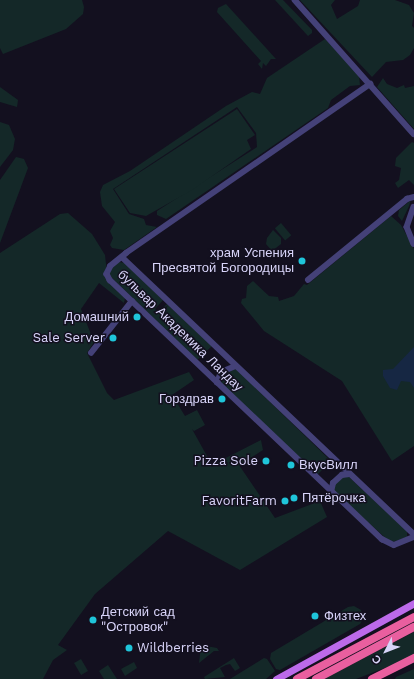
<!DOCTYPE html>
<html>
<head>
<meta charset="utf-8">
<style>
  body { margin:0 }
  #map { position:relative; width:414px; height:679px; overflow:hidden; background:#13101f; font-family:"Work Sans",sans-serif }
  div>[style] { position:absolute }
  .green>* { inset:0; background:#142828; transform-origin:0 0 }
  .water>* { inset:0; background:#162743 }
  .minor>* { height:5.5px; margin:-2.75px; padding:0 2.75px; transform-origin:2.75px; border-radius:2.75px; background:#444178 }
  .major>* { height:7px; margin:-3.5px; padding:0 3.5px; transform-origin:3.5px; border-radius:3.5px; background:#bc6aea }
  .highway>* { height:8px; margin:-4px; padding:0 4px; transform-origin:4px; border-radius:4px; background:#e95f9f }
  .dots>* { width:11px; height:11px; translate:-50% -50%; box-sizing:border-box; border:2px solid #13101f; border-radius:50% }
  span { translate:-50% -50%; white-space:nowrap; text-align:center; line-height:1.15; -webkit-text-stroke:3px #13101f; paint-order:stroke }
  .poi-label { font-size:13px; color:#d8d4f9 }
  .right { translate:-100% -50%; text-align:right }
  .left { translate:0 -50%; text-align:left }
  .street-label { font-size:13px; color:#d8d4f9 }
  .north { position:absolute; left:366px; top:631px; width:40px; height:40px; -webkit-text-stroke:3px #13101f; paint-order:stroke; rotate:228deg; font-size:11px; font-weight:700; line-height:16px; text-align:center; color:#d8d4f9 }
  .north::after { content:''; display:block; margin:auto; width:14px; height:18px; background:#d8d4f9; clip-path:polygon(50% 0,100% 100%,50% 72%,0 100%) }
</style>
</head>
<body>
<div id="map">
  <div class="green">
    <i style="clip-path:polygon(0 0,82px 0,84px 7px,83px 14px,66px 29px,3px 54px,0 48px)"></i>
    <i style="clip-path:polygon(275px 0,283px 0,312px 30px,312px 33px,308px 36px)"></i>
    <i style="clip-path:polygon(300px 0,335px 0,331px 5px,337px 19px,358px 6px,360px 0,395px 0,409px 5px,414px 13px,412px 26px,414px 28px,414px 48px,410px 55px,403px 60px,386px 62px,372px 77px)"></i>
    <i style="clip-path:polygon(226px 4px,276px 59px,271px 59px,266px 66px,263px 63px,262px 69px,258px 64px,261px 61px,217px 12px,218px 8px)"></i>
    <i style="clip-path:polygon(325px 39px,359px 75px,360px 85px,350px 86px,331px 100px,328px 108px,166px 219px,157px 215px,157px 211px,257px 147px,256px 133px,237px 107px,113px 189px,129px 214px,144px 219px,146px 225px,157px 227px,124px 250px,112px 248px,110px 245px,113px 238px,110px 231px,115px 222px,102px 206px,100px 192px,103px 185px,130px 171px,226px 106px,252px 92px,260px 94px,267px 78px)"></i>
    <i style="clip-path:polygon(383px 78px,387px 84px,397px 88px,404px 85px,405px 88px,414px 86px,414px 129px,377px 87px)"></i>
    <i style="clip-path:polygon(0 87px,18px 100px,17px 107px,0 102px)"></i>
    <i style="clip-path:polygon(237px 109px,255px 135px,247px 140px,251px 149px,192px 190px,146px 216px,130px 213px,114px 189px)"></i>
    <i style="clip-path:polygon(0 122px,9px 125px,15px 139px,13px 150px,0 167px)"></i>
    <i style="clip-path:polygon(412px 142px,414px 143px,414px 185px,409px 180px,398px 188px,395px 183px,399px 180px,401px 168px,395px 166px,396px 158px)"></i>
    <i style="clip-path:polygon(16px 157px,24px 159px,28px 168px,0 243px,0 180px)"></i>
    <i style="clip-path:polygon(411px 200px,409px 206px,402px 221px,398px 216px,399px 210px)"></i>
    <i style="clip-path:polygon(68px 213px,92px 234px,105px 255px,108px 282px,125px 298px,124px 303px,99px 283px,81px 309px,94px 342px,87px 353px,107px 393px,114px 400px,189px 372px,194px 380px,172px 395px,185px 416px,197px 410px,205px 425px,194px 431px,192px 429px,212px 465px,261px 440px,263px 450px,239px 465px,275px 518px,320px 501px,327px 517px,240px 570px,168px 531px,95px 594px,58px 645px,67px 650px,53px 660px,43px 679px,0 679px,0 253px,60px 214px)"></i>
    <i style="clip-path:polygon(391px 216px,401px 225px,414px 249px,414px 446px,392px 461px,342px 381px,264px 331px,241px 303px,242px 299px,246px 298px,247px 286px,253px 281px,269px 296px,278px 297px,279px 301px,294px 296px,304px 284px,307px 285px)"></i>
    <i style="left:281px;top:223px;width:16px;height:8px;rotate:50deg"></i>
    <i style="clip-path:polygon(273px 230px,281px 238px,281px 244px,272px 251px,266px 244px,267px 238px)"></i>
    <i style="clip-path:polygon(119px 262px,125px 263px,163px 300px,155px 309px,158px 312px,167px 304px,212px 346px,197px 360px,109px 275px,111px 268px)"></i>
    <i style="clip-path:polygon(236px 369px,331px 461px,316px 476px,220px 383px,221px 374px)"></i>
    <i style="clip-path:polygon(343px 476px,349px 477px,407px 531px,407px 537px,393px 542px,388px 540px,334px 492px,334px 485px)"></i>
    <i style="clip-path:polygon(348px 607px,354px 606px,361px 610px,363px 619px,360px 624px,280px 670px,276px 669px,270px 659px,271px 653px)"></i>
    <i style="clip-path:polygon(414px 632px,414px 654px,395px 664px,356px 679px,324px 679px)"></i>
    <i style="clip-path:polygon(201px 645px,217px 648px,219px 651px,214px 651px,199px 663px)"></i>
    <i style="clip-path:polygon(234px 658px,240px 668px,235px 671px,230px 664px,226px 665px,220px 668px,225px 677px,205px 679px,204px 677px)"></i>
    <i style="clip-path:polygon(264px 658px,267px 659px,275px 671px,266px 679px,230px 679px)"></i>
    <i style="left:81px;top:659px;width:14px;height:8px;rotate:60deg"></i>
    <i style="clip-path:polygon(134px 662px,137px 668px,125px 676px,121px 669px)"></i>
    <i style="clip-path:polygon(108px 665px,117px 679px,104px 679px,99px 671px)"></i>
    <i style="clip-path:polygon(414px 669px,414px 679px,395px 679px,396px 677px)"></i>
  </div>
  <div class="water">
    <i style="clip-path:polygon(414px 347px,414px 388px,410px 382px,401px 381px,397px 390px,390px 388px,383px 376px,383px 370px,393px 369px)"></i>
  </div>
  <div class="minor">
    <i style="left:295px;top:0;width:179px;rotate:48.4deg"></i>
    <i style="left:371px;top:84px;width:297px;rotate:145.3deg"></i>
    <i style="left:127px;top:253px;width:21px;rotate:141deg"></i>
    <i style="left:111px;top:266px;width:9px;rotate:117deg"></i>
    <i style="left:107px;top:274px;width:7px;rotate:63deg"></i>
    <i style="left:110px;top:280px;width:376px;rotate:43.6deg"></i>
    <i style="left:382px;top:539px;width:13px;rotate:27deg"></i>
    <i style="left:394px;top:545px;width:22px;rotate:-22deg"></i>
    <i style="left:414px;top:207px;width:21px;rotate:109deg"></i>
    <i style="left:407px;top:227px;width:18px;rotate:68deg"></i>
    <i style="left:122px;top:257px;width:402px;rotate:43.5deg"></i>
    <i style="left:308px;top:280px;width:128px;rotate:-39.3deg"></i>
    <i style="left:407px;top:199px;width:7px;rotate:-16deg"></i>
    <i style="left:91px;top:353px;width:66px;rotate:-51.7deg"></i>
    <i style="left:217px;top:383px;width:12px;rotate:-70deg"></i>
    <i style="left:221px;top:372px;width:16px;rotate:-22deg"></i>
    <i style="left:331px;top:492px;width:9px;rotate:-77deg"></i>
    <i style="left:333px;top:483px;width:12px;rotate:-42deg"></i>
    <i style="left:342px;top:475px;width:7px;rotate:-8deg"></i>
  </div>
  <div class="major">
    <i style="left:276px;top:679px;width:158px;rotate:-28.8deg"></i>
  </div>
  <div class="highway">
    <i style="left:297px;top:679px;width:132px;rotate:-27.9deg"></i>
    <i style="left:316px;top:679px;width:111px;rotate:-28deg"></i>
    <i style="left:372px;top:679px;width:47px;rotate:-26.6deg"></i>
  </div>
  <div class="dots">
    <i style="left:302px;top:261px;background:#1fc5da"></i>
    <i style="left:137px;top:317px;background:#1fc5da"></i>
    <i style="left:113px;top:338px;background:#1fc5da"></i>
    <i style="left:222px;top:399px;background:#1fc5da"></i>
    <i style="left:266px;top:461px;background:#1fc5da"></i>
    <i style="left:291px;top:465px;background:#1fc5da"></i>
    <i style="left:294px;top:498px;background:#1fc5da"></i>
    <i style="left:285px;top:501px;background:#1fc5da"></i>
    <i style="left:315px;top:616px;background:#1fc5da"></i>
    <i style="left:93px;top:620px;background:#1fc5da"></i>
    <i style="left:129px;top:648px;background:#1fc5da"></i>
  </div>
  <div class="poi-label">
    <span class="right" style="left:294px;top:261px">храм Успения<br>Пресвятой Богородицы</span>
    <span class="right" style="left:129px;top:317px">Домашний</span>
    <span class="right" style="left:105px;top:338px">Sale Server</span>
    <span class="right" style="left:214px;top:399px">Горздрав</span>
    <span class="right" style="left:258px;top:461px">Pizza Sole</span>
    <span class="left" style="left:299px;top:465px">ВкусВилл</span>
    <span class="left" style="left:302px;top:498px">Пятёрочка</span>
    <span class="right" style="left:277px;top:501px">FavoritFarm</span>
    <span class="left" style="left:101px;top:620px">Детский сад<br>"Островок"</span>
    <span class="left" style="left:324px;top:616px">Физтех</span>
    <span class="left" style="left:137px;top:648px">Wildberries</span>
  </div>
  <div class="street-label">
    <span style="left:180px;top:331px;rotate:44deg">бульвар Академика Ландау</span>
  </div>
  <div class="north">С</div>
</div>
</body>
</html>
